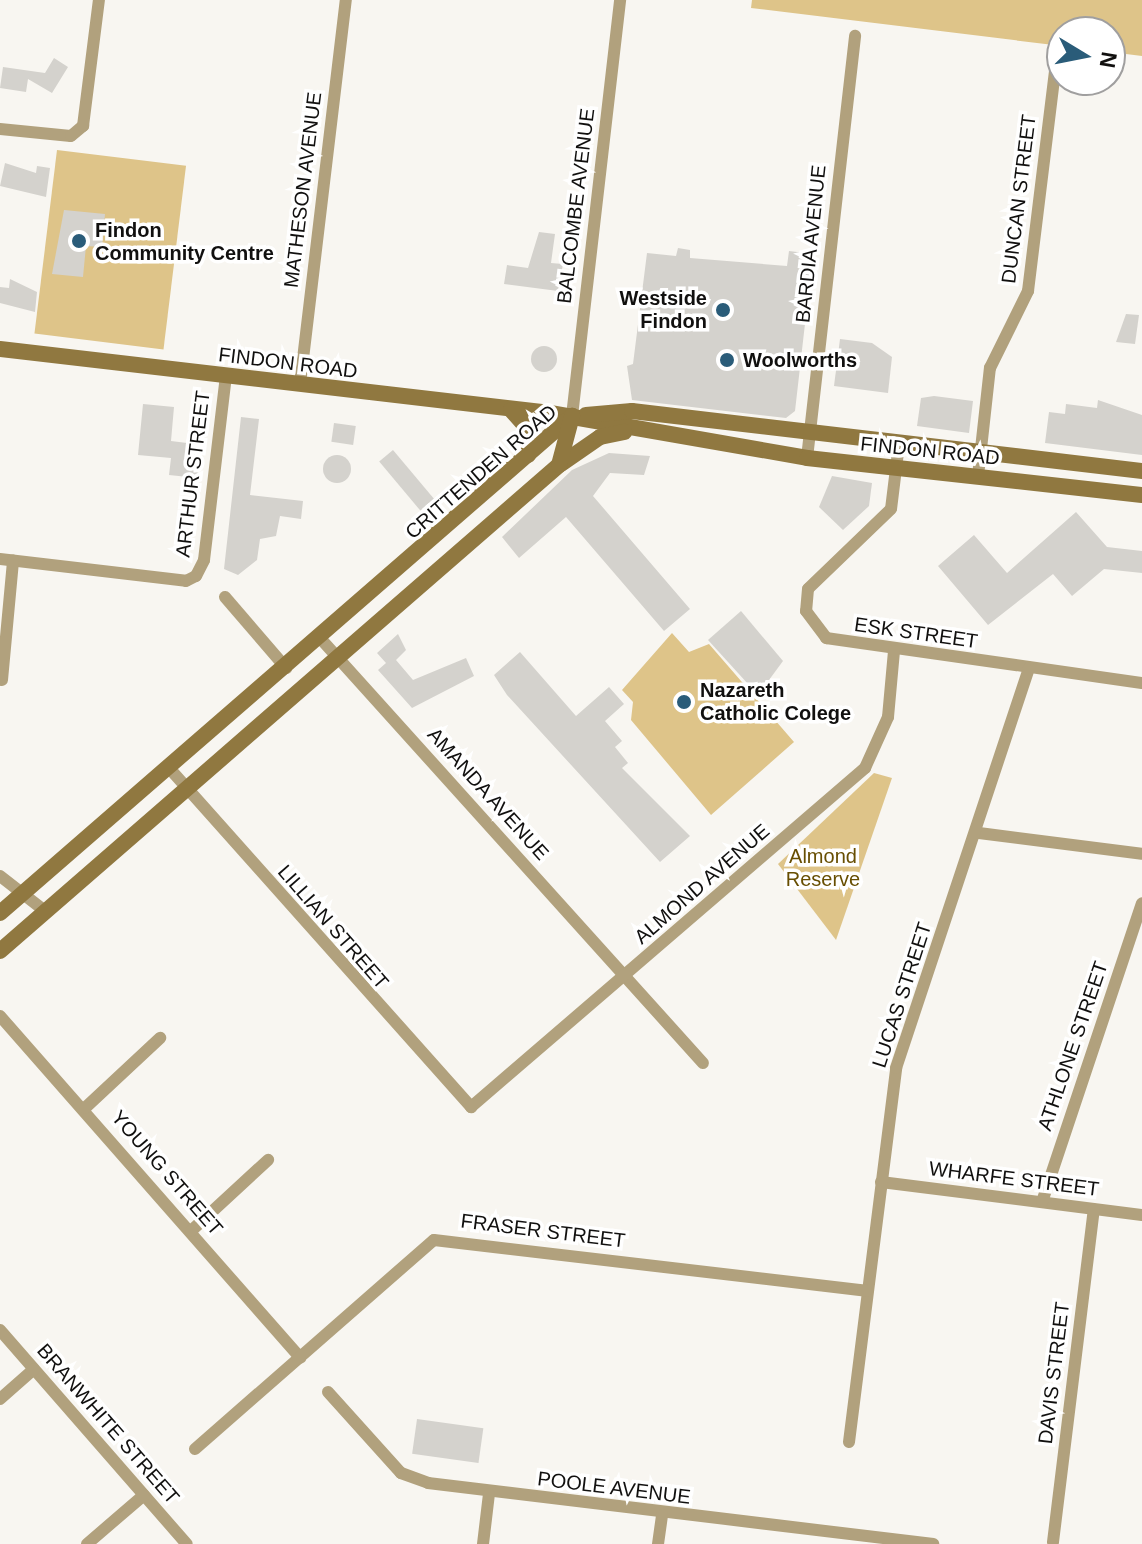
<!DOCTYPE html>
<html>
<head>
<meta charset="utf-8">
<style>
  body { margin:0 }
  #map { position:relative; width:1142px; height:1544px; overflow:hidden; background:#f8f6f1; font-family:Arial,sans-serif }
  div>[style] { position:absolute }
  .green>* { inset:0; background:#dec489; transform-origin:0 0 }
  .building>* { inset:0; background:#d4d2cd; transform-origin:0 0 }
  .round { border-radius:50% }
  .street>* { height:12px; margin:-6px; padding:0 6px; transform-origin:6px; border-radius:6px; background:#b1a17d }
  .secondary>* { height:16px; margin:-8px; padding:0 8px; transform-origin:8px; border-radius:8px; background:#907840 }
  .dots>* { width:22px; height:22px; translate:-50% -50%; box-sizing:border-box; border:4px solid #fff; border-radius:50% }
  span { translate:-50% -50%; white-space:nowrap; text-align:center; line-height:1.15; -webkit-text-stroke:7px #fff; paint-order:stroke }
  .street-label { font-size:20px; color:#11100f }
  .poi-label { font-size:20px; color:#11100f; font-weight:700 }
  .left { translate:0 -50%; text-align:left }
  .right { translate:-100% -50%; text-align:right }
  .park-label { font-size:20px; color:#674e02 }
  .north { position:absolute; left:1046px; top:16px; width:80px; height:80px; box-sizing:border-box; background:#fff; border:2px solid #a09f9f; border-radius:50%; rotate:100deg; font-size:22px; font-weight:700; line-height:32px; text-align:center; color:#11100f }
  .north::after { content:''; display:block; margin:auto; width:28px; height:36px; background:#2a5c79; clip-path:polygon(50% 0,100% 100%,50% 72%,0 100%) }
</style>
</head>
<body>
<div id="map">
  <div class="green">
    <i style="clip-path:polygon(752px 0,1142px 0,1142px 56px,1110px 52px,1110px 32px,1062px 32px,1062px 46px,751px 8px)"></i>
    <i style="left:57px;top:150px;width:130px;height:185px;rotate:7deg"></i>
    <i style="clip-path:polygon(672px 633px,689px 652px,709px 644px,794px 742px,711px 815px,631px 720px,633px 702px,622px 690px)"></i>
    <i style="clip-path:polygon(874px 773px,892px 778px,836px 940px,778px 864px)"></i>
  </div>
  <div class="building">
    <i style="clip-path:polygon(54px 58px,68px 67px,52px 93px,28px 79px,26px 92px,0 88px,3px 67px,45px 73px)"></i>
    <i style="clip-path:polygon(5px 163px,36px 173px,37px 166px,50px 168px,46px 197px,0 186px)"></i>
    <i style="clip-path:polygon(64px 210px,105px 214px,102px 247px,86px 246px,83px 277px,52px 274px)"></i>
    <i style="clip-path:polygon(539px 232px,555px 234px,551px 263px,563px 264px,558px 291px,504px 284px,507px 265px,528px 268px)"></i>
    <i style="clip-path:polygon(678px 248px,690px 250px,690px 258px,787px 266px,789px 251px,813px 254px,795px 411px,786px 418px,632px 400px,627px 366px,633px 364px,647px 253px,676px 256px)"></i>
    <i style="clip-path:polygon(10px 279px,37px 292px,35px 312px,0 303px,0 287px,9px 288px)"></i>
    <i style="clip-path:polygon(1126px 314px,1139px 315px,1135px 344px,1116px 342px)"></i>
    <i style="clip-path:polygon(840px 339px,872px 343px,892px 357px,888px 393px,834px 386px)"></i>
    <i class="round" style="left:531px;top:346px;width:26px;height:26px"></i>
    <i style="clip-path:polygon(934px 396px,973px 401px,969px 433px,917px 426px,921px 398px)"></i>
    <i style="clip-path:polygon(1098px 400px,1142px 415px,1142px 455px,1045px 443px,1049px 412px,1065px 414px,1066px 404px,1097px 408px)"></i>
    <i style="clip-path:polygon(143px 404px,174px 407px,171px 441px,195px 444px,198px 478px,169px 475px,171px 458px,138px 455px)"></i>
    <i style="clip-path:polygon(241px 417px,259px 419px,250px 495px,303px 501px,301px 519px,280px 516px,276px 536px,260px 539px,257px 560px,238px 575px,224px 569px)"></i>
    <i style="left:334px;top:423px;width:22px;height:19px;rotate:8deg"></i>
    <i style="left:393px;top:450px;width:64px;height:18px;rotate:50deg"></i>
    <i style="clip-path:polygon(609px 453px,650px 456px,644px 475px,610px 473px,593px 496px,690px 609px,664px 631px,566px 517px,519px 558px,502px 537px,572px 470px)"></i>
    <i class="round" style="left:323px;top:455px;width:28px;height:28px"></i>
    <i style="clip-path:polygon(832px 476px,872px 483px,869px 506px,843px 530px,819px 507px)"></i>
    <i style="clip-path:polygon(1076px 512px,1107px 547px,1142px 551px,1142px 573px,1104px 569px,1072px 596px,1053px 574px,988px 625px,938px 566px,974px 535px,1007px 573px)"></i>
    <i style="clip-path:polygon(741px 611px,783px 661px,758px 695px,708px 640px)"></i>
    <i style="clip-path:polygon(398px 634px,406px 650px,396px 660px,413px 680px,466px 658px,474px 676px,412px 708px,378px 670px,386px 663px,377px 653px)"></i>
    <i style="clip-path:polygon(520px 652px,576px 716px,609px 687px,624px 704px,605px 721px,622px 741px,615px 747px,628px 763px,622px 768px,690px 836px,660px 862px,507px 695px,494px 675px)"></i>
    <i style="left:417px;top:1419px;width:67px;height:35px;rotate:8deg"></i>
  </div>
  <div class="street">
    <i style="left:0;top:129px;width:71px;rotate:5.6deg"></i>
    <i style="left:71px;top:136px;width:16px;rotate:-40deg"></i>
    <i style="left:83px;top:126px;width:127px;rotate:-82.8deg"></i>
    <i style="left:300px;top:384px;width:387px;rotate:-83.2deg"></i>
    <i style="left:572px;top:416px;width:419px;rotate:-83.4deg"></i>
    <i style="left:899px;top:444px;width:65px;rotate:97deg"></i>
    <i style="left:891px;top:509px;width:115px;rotate:136.1deg"></i>
    <i style="left:808px;top:589px;width:22px;rotate:95deg"></i>
    <i style="left:806px;top:611px;width:34px;rotate:53deg"></i>
    <i style="left:826px;top:638px;width:319px;rotate:8.1deg"></i>
    <i style="left:807px;top:458px;width:425px;rotate:-83.5deg"></i>
    <i style="left:978px;top:476px;width:109px;rotate:-83.7deg"></i>
    <i style="left:990px;top:368px;width:86px;rotate:-63.7deg"></i>
    <i style="left:1028px;top:291px;width:231px;rotate:-83deg"></i>
    <i style="left:0;top:559px;width:187px;rotate:6.7deg"></i>
    <i style="left:186px;top:581px;width:11px;rotate:-27deg"></i>
    <i style="left:196px;top:576px;width:18px;rotate:-63deg"></i>
    <i style="left:204px;top:560px;width:185px;rotate:-83.2deg"></i>
    <i style="left:225px;top:597px;width:94px;rotate:49.3deg"></i>
    <i style="left:320px;top:638px;width:572px;rotate:47.98deg"></i>
    <i style="left:2px;top:680px;width:120px;rotate:-84.7deg"></i>
    <i style="left:170px;top:769px;width:453px;rotate:48.3deg"></i>
    <i style="left:471px;top:1107px;width:520px;rotate:-40.71deg"></i>
    <i style="left:865px;top:768px;width:56px;rotate:-65.7deg"></i>
    <i style="left:888px;top:717px;width:66px;rotate:-84.8deg"></i>
    <i style="left:979px;top:833px;width:164px;rotate:7.3deg"></i>
    <i style="left:0;top:876px;width:57px;rotate:37.9deg"></i>
    <i style="left:0;top:1016px;width:455px;rotate:48.7deg"></i>
    <i style="left:85px;top:1108px;width:103px;rotate:-43deg"></i>
    <i style="left:881px;top:1182px;width:263px;rotate:7.2deg"></i>
    <i style="left:1042px;top:1202px;width:315px;rotate:-71.5deg"></i>
    <i style="left:191px;top:1231px;width:105px;rotate:-42.7deg"></i>
    <i style="left:0;top:1330px;width:284px;rotate:48.9deg"></i>
    <i style="left:328px;top:1392px;width:109px;rotate:48deg"></i>
    <i style="left:401px;top:1473px;width:29px;rotate:20deg"></i>
    <i style="left:428px;top:1483px;width:509px;rotate:6.89deg"></i>
    <i style="left:0;top:1399px;width:45px;rotate:-41.4deg"></i>
    <i style="left:849px;top:1442px;width:377px;rotate:-82.8deg"></i>
    <i style="left:896px;top:1068px;width:422px;rotate:-71.6deg"></i>
    <i style="left:195px;top:1449px;width:317px;rotate:-41.2deg"></i>
    <i style="left:434px;top:1240px;width:435px;rotate:6.7deg"></i>
    <i style="left:1053px;top:1542px;width:335px;rotate:-83deg"></i>
    <i style="left:87px;top:1544px;width:75px;rotate:-40.7deg"></i>
    <i style="left:483px;top:1544px;width:50px;rotate:-83.2deg"></i>
    <i style="left:658px;top:1544px;width:29px;rotate:-82deg"></i>
  </div>
  <div class="secondary">
    <i style="left:0;top:349px;width:554px;rotate:6.64deg"></i>
    <i style="left:550px;top:413px;width:261px;rotate:9.9deg"></i>
    <i style="left:807px;top:458px;width:337px;rotate:6.3deg"></i>
    <i style="left:511px;top:410px;width:30px;rotate:48deg"></i>
    <i style="left:531px;top:432px;width:23px;rotate:97deg"></i>
    <i style="left:586px;top:415px;width:46px;rotate:-5deg"></i>
    <i style="left:632px;top:411px;width:514px;rotate:6.71deg"></i>
    <i style="left:561px;top:464px;width:47px;rotate:-34.7deg"></i>
    <i style="left:600px;top:437px;width:25px;rotate:-12deg"></i>
    <i style="left:0;top:913px;width:758px;rotate:-40.99deg"></i>
    <i style="left:0;top:951px;width:741px;rotate:-41deg"></i>
    <i style="left:559px;top:465px;width:51px;rotate:-75.1deg"></i>
  </div>
  <div class="dots">
    <i style="left:79px;top:241px;background:#2a5c79"></i>
    <i style="left:723px;top:310px;background:#2a5c79"></i>
    <i style="left:727px;top:360px;background:#2a5c79"></i>
    <i style="left:684px;top:702px;background:#2a5c79"></i>
  </div>
  <div class="street-label">
    <span style="left:303px;top:190px;rotate:-83deg">MATHESON AVENUE</span>
    <span style="left:1019px;top:199px;rotate:-83deg">DUNCAN STREET</span>
    <span style="left:576px;top:206px;rotate:-83deg">BALCOMBE AVENUE</span>
    <span style="left:811px;top:244px;rotate:-84deg">BARDIA AVENUE</span>
    <span style="left:288px;top:363px;rotate:7deg">FINDON ROAD</span>
    <span style="left:930px;top:451px;rotate:6deg">FINDON ROAD</span>
    <span style="left:481px;top:472px;rotate:-41deg">CRITTENDEN ROAD</span>
    <span style="left:193px;top:474px;rotate:-83deg">ARTHUR STREET</span>
    <span style="left:916px;top:633px;rotate:8deg">ESK STREET</span>
    <span style="left:488px;top:794px;rotate:48deg">AMANDA AVENUE</span>
    <span style="left:702px;top:884px;rotate:-41deg">ALMOND AVENUE</span>
    <span style="left:333px;top:927px;rotate:49deg">LILLIAN STREET</span>
    <span style="left:902px;top:995px;rotate:-72deg">LUCAS STREET</span>
    <span style="left:1073px;top:1046px;rotate:-71deg">ATHLONE STREET</span>
    <span style="left:167px;top:1173px;rotate:49deg">YOUNG STREET</span>
    <span style="left:1014px;top:1179px;rotate:7deg">WHARFE STREET</span>
    <span style="left:543px;top:1231px;rotate:7deg">FRASER STREET</span>
    <span style="left:1054px;top:1373px;rotate:-83deg">DAVIS STREET</span>
    <span style="left:108px;top:1424px;rotate:49deg">BRANWHITE STREET</span>
    <span style="left:614px;top:1488px;rotate:7deg">POOLE AVENUE</span>
  </div>
  <div class="poi-label">
    <span class="left" style="left:95px;top:242px">Findon<br>Community Centre</span>
    <span class="right" style="left:707px;top:310px">Westside<br>Findon</span>
    <span class="left" style="left:743px;top:360px">Woolworths</span>
    <span class="left" style="left:700px;top:702px">Nazareth<br>Catholic Colege</span>
  </div>
  <div class="park-label">
    <span style="left:823px;top:868px">Almond<br>Reserve</span>
  </div>
  <div class="north">N</div>
</div>
</body>
</html>
